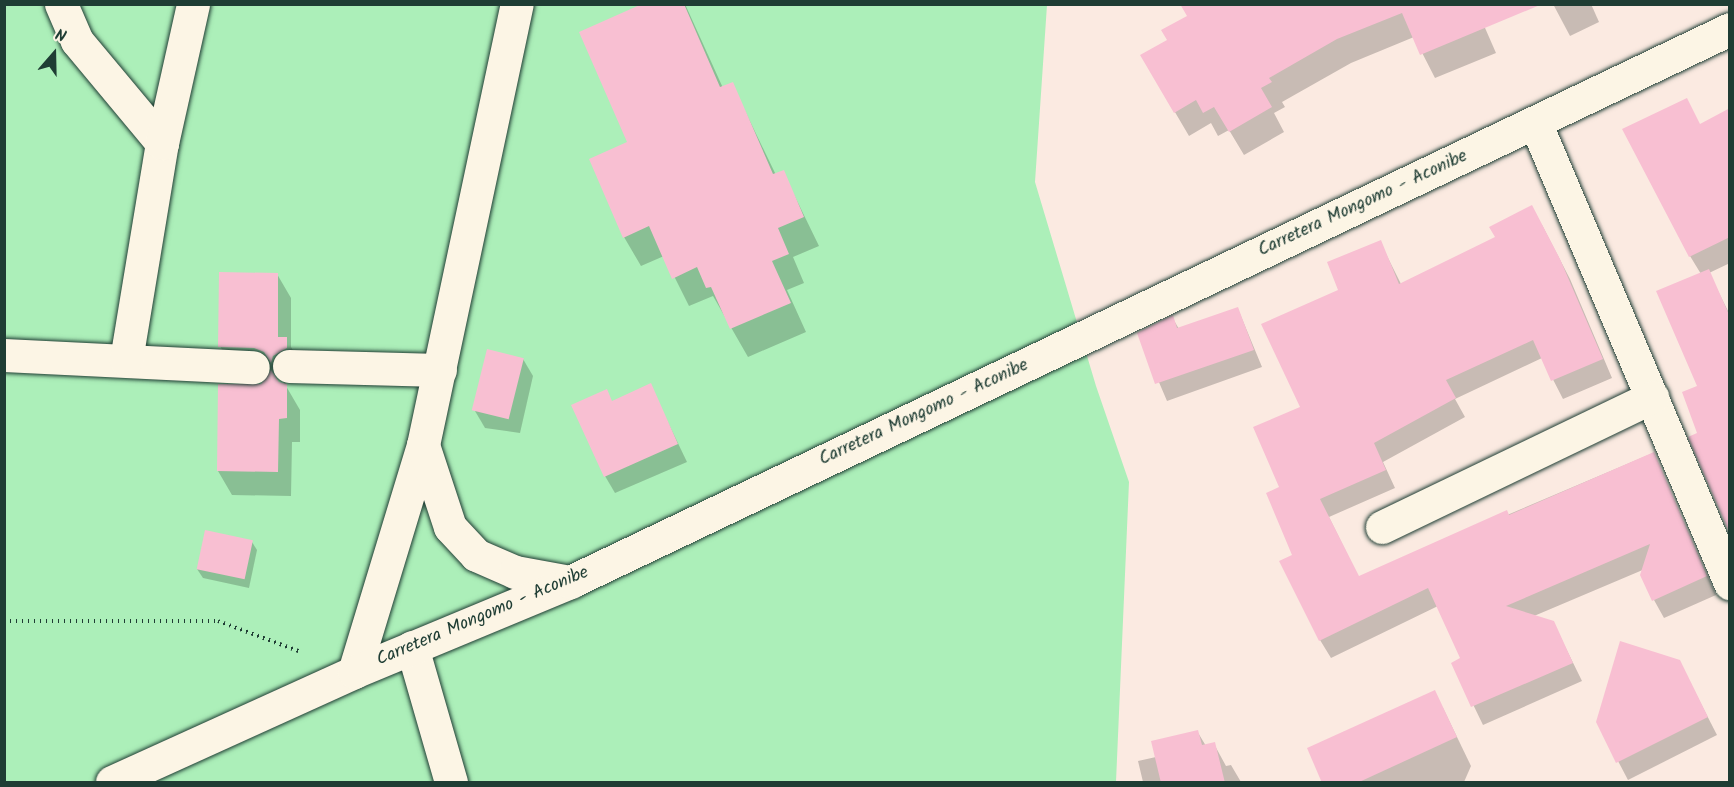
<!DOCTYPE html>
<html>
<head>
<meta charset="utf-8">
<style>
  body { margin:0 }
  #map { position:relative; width:1734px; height:787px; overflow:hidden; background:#fbeae1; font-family:Kalam,sans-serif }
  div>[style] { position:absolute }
  .green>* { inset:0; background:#acefb9 }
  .shadow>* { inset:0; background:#0003 }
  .building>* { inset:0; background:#f8bfd2; transform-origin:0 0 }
  .path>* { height:4px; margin-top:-2px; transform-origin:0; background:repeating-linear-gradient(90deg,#1f3d34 0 1.5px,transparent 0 6px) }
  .roads { filter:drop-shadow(0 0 2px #1f3d34) drop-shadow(0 0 2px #1f3d34) }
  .minor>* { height:33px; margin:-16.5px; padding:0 16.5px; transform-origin:16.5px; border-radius:16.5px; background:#fcf5e5 }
  .major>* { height:33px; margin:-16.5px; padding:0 16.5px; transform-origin:16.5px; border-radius:16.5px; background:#fcf5e5 }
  span { translate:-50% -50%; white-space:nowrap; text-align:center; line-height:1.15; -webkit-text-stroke:4.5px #fcf5e5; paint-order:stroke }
  .street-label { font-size:18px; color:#1f3d34 }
  .frame { position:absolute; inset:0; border:6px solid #1f3d34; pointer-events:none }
  .north { position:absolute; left:24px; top:24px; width:60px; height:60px; -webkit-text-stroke:4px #fcf5e5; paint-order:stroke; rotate:20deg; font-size:16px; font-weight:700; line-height:24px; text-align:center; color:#1f3d34 }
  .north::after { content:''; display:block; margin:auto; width:21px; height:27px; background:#1f3d34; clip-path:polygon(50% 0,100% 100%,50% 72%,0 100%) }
</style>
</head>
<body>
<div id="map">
  <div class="green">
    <i style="clip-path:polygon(5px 5px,1047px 5px,1035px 182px,1096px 386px,1129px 482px,1116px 782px,5px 782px)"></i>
  </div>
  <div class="shadow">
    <i style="clip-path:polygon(646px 4px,685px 4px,723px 88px,732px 84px,776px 175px,783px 172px,819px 246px,793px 257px,804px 283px,787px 290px,806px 332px,748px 357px,713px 296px,689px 306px,664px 256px,641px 266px,624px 237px,629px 143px)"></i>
    <i style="clip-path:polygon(1553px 4px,1591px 4px,1599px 22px,1570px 36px)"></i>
    <i style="clip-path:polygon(1475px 5px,1496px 53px,1435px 78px,1414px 37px,1351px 63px,1282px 102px,1285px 107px,1274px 113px,1284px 132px,1244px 155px,1229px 130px,1218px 136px,1211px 123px,1189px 136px,1142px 56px,1169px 41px,1163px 31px)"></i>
    <i style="clip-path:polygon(1730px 110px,1730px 263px,1709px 273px,1730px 315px,1730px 530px,1699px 434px,1701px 274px,1690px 256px,1701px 125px)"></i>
    <i style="clip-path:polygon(1542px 225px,1570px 279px,1612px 378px,1563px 399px,1542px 358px,1455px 399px,1465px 417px,1383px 462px,1395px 488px,1329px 517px,1359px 578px,1653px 453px,1716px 595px,1664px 618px,1654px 600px,1645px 569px,1534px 616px,1553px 622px,1582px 681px,1483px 725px,1453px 663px,1462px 659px,1438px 606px,1331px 658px,1320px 640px,1294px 556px,1281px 488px,1302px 408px,1340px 291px,1380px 242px,1401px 284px)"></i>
    <i style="clip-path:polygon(277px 274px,291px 298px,291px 347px,300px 362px,285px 385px,279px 375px,271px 373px,278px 383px,286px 386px,300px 410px,300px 442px,292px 442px,291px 496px,232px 495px,218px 471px,271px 372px,234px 370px,220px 346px)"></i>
    <i style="clip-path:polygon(1238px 309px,1262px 367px,1167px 401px,1138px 333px,1172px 317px,1179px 329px)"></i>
    <i style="clip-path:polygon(523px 359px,533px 376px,520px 433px,485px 428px,475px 411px)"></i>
    <i style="clip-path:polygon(650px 385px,687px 462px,615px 493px,605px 476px)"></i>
    <i style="clip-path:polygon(252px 542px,257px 550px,249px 588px,203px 578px,197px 569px)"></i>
    <i style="clip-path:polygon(1679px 661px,1717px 735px,1628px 780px,1597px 721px)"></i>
    <i style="clip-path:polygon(1443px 708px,1471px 766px,1464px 782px,1324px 782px)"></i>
    <i style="clip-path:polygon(1197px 731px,1206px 746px,1214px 744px,1226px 766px,1231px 765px,1241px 782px,1143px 782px,1138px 761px,1156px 757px)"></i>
  </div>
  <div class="building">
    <i style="clip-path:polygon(642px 4px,684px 4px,720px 87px,733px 82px,773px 174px,784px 170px,804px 217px,778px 228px,789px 254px,772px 261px,791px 303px,730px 329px,711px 287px,706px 288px,697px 267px,672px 279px,649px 226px,623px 238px,589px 159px,627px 142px,579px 32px)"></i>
    <i style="clip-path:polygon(1180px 4px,1540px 4px,1540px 5px,1420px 55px,1402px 13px,1337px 39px,1269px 78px,1272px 82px,1261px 88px,1272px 107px,1229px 132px,1214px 107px,1203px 113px,1196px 100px,1174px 113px,1140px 55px,1167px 40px,1161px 30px,1187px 16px)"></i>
    <i style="clip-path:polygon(1687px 98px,1700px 124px,1730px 108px,1730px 237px,1689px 257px,1622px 129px)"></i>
    <i style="clip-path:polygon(1532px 205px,1560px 259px,1603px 359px,1551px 381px,1533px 340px,1446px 380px,1456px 398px,1374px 443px,1386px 470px,1320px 499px,1359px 576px,1507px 510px,1509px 515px,1654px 452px,1707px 576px,1652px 601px,1640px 575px,1650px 544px,1506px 606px,1554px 621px,1573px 663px,1471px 707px,1451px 663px,1460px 658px,1428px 588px,1319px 641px,1279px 561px,1292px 555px,1266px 493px,1279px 487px,1253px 427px,1300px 407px,1261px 324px,1338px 290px,1327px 262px,1381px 240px,1399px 284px,1495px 237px,1489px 227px)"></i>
    <i style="clip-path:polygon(1709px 269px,1730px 317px,1730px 534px,1688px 437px,1697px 433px,1682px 392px,1697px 386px,1656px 291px)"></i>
    <i style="clip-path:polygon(219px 272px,278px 273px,278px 337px,287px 337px,287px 348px,273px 356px,271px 363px,264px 352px,254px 348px,218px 347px)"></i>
    <i style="clip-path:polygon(1238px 307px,1254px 350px,1155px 384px,1137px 333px,1173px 315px,1177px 328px)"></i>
    <i style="left:487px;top:349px;width:38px;height:63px;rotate:14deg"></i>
    <i style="clip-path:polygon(271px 370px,279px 382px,287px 384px,287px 418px,279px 419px,278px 472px,217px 471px,218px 384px,261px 384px)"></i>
    <i style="clip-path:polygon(651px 383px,678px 444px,604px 477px,571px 405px,607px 389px,612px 401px)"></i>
    <i style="left:205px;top:530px;width:49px;height:40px;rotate:12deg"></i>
    <i style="clip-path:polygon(1620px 641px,1680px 660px,1708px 717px,1616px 763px,1596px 722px)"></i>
    <i style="clip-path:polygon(1435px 690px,1457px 737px,1357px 783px,1322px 783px,1307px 748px)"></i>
    <i style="clip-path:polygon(1198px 730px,1202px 745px,1215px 742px,1225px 783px,1161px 783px,1151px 741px)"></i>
  </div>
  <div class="path">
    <i style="left:4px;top:621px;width:214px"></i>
    <i style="left:218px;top:621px;width:89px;rotate:20.5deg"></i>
  </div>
  <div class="roads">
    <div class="minor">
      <i style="left:61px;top:4px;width:40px;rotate:66.6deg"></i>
      <i style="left:77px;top:41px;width:133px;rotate:50.2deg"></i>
      <i style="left:1535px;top:122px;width:501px;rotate:67.07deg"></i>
      <i style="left:4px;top:355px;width:249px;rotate:2.8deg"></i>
      <i style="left:126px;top:360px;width:220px;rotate:-80.6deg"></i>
      <i style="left:162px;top:143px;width:142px;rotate:-77.4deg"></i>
      <i style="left:289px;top:366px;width:151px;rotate:1.5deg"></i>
      <i style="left:1382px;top:527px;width:300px;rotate:-25.7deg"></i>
      <i style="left:412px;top:647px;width:141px;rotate:73.9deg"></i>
      <i style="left:354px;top:672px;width:237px;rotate:-73.1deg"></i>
      <i style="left:423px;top:445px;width:451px;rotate:-78deg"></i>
    </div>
    <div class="major">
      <i style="left:423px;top:445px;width:86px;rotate:71.8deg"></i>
      <i style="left:450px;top:527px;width:38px;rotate:47deg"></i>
      <i style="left:476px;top:555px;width:43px;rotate:23.6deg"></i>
      <i style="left:515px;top:572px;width:56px;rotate:10.3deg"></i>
      <i style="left:112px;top:782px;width:266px;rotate:-24.4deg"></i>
      <i style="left:354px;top:672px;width:234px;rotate:-22.6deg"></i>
      <i style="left:570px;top:582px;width:1285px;rotate:-25.49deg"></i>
    </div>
  </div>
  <div class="street-label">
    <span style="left:1363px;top:204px;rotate:-25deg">Carretera Mongomo - Aconibe</span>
    <span style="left:924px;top:413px;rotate:-25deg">Carretera Mongomo - Aconibe</span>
    <span style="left:483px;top:617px;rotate:-23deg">Carretera Mongomo - Aconibe</span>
  </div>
  <div class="frame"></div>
  <div class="north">N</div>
</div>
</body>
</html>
